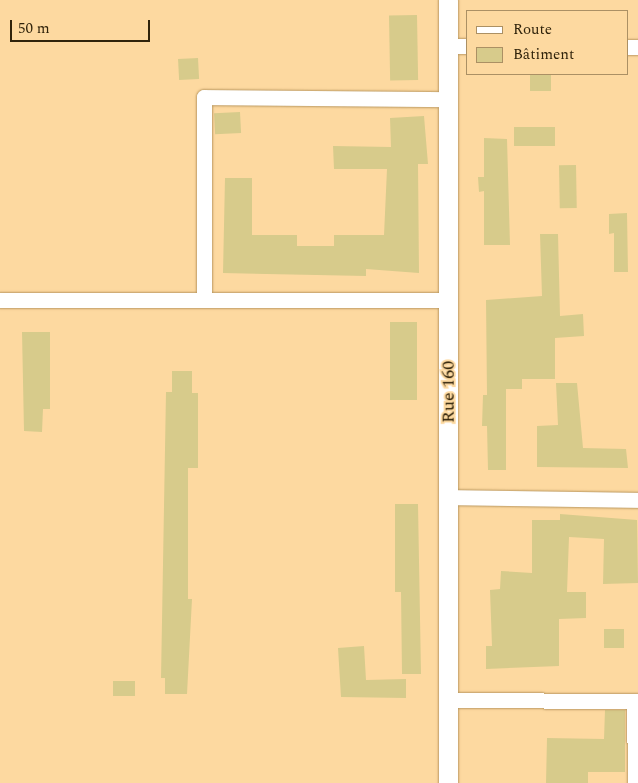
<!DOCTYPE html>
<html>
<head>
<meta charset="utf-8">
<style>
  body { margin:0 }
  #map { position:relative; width:638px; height:783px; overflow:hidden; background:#fdd9a0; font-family:Spectral,serif }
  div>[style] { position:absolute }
  .building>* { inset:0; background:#d7cb8b; transform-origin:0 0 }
  .roads { filter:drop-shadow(0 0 1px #b9975f) drop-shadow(0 0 1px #b9975f) }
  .minor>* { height:15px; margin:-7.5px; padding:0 7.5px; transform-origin:7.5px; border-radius:7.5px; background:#fff }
  .tertiary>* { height:19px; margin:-9.5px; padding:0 9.5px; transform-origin:9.5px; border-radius:9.5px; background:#fff }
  span { translate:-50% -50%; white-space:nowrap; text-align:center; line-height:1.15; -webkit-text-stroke:4px #fdd9a0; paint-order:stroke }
  .street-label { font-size:18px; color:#30230b }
  .legend { position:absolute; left:466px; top:10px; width:162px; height:65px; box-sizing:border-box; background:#fdd9a0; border:1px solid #ab9064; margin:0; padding:6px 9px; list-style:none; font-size:15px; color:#30230b }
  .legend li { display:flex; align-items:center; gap:10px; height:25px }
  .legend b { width:25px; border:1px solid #ab9064 }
  .scale { position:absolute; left:10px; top:20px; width:140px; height:22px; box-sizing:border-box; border:2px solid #30230b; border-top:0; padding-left:6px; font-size:15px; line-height:18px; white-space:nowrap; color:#30230b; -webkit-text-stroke:4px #fdd9a0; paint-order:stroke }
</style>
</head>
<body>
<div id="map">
  <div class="building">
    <i style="left:417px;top:15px;width:65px;height:28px;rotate:89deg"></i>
    <i style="left:198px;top:58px;width:21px;height:20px;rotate:87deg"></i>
    <i style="left:530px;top:74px;width:21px;height:17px"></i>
    <i style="left:240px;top:112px;width:21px;height:26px;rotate:87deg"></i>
    <i style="clip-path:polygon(424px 116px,428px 164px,418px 164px,419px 273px,366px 269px,366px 276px,223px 273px,225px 178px,252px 178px,252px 235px,297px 235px,297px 246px,334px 246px,334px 235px,384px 235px,387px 169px,334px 169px,333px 146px,391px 147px,390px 118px)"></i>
    <i style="left:555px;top:127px;width:19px;height:41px;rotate:90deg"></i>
    <i style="clip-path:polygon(484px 138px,507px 139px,510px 245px,484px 245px,484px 191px,479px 192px,478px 177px,484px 177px)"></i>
    <i style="left:576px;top:165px;width:43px;height:17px;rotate:89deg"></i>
    <i style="clip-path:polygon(627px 213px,628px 272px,614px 272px,614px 233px,609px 234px,609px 214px)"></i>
    <i style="clip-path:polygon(540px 234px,558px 234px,560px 316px,583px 314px,584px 336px,555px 338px,555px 379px,522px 379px,522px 389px,506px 389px,506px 470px,488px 470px,487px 426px,482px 426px,483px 395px,487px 395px,486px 300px,542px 296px)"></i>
    <i style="left:390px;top:322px;width:27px;height:78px"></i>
    <i style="clip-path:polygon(22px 332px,50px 332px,50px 409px,43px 409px,42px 432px,24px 431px)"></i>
    <i style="clip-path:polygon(172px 371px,192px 371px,192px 393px,198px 393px,198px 468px,188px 468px,188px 599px,192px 599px,187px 694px,165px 694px,165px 678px,161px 678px,166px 392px,172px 392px)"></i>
    <i style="clip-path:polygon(556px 383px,577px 383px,583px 448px,626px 449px,628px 468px,537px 467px,537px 426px,558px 425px)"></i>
    <i style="clip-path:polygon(395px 504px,418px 504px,421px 674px,402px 674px,401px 592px,395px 592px)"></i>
    <i style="clip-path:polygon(560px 514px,637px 520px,638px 583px,603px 584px,604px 539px,569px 537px,567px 592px,586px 592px,586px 618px,559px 619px,559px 666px,486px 669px,486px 646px,492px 646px,490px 590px,500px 589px,501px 571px,532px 573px,532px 520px,560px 520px)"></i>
    <i style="left:604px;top:629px;width:20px;height:19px"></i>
    <i style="clip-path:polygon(364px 646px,366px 680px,406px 679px,406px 698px,341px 697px,338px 648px)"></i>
    <i style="left:113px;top:681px;width:22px;height:15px"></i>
    <i style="clip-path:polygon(605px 710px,625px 710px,625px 772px,588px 772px,588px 783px,546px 783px,547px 738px,604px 739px)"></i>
  </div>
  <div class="roads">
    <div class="minor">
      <i style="left:448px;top:46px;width:19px"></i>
      <i style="left:627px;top:47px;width:11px"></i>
      <i style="left:0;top:300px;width:449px"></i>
      <i style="left:204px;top:300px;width:203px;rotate:-90deg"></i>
      <i style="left:204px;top:97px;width:244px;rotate:0.5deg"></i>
      <i style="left:449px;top:497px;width:189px;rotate:0.9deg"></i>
      <i style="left:447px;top:700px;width:191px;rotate:0.3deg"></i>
      <i style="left:634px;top:701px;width:82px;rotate:89.3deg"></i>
    </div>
    <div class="tertiary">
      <i style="left:448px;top:783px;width:783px;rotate:-90deg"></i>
    </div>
  </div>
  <div class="street-label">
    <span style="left:449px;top:392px;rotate:-90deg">Rue 160</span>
  </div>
  <ul class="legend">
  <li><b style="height:6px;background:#fff"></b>Route</li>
  <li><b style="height:14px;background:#d7cb8b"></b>Bâtiment</li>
  </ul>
  <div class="scale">50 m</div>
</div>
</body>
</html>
